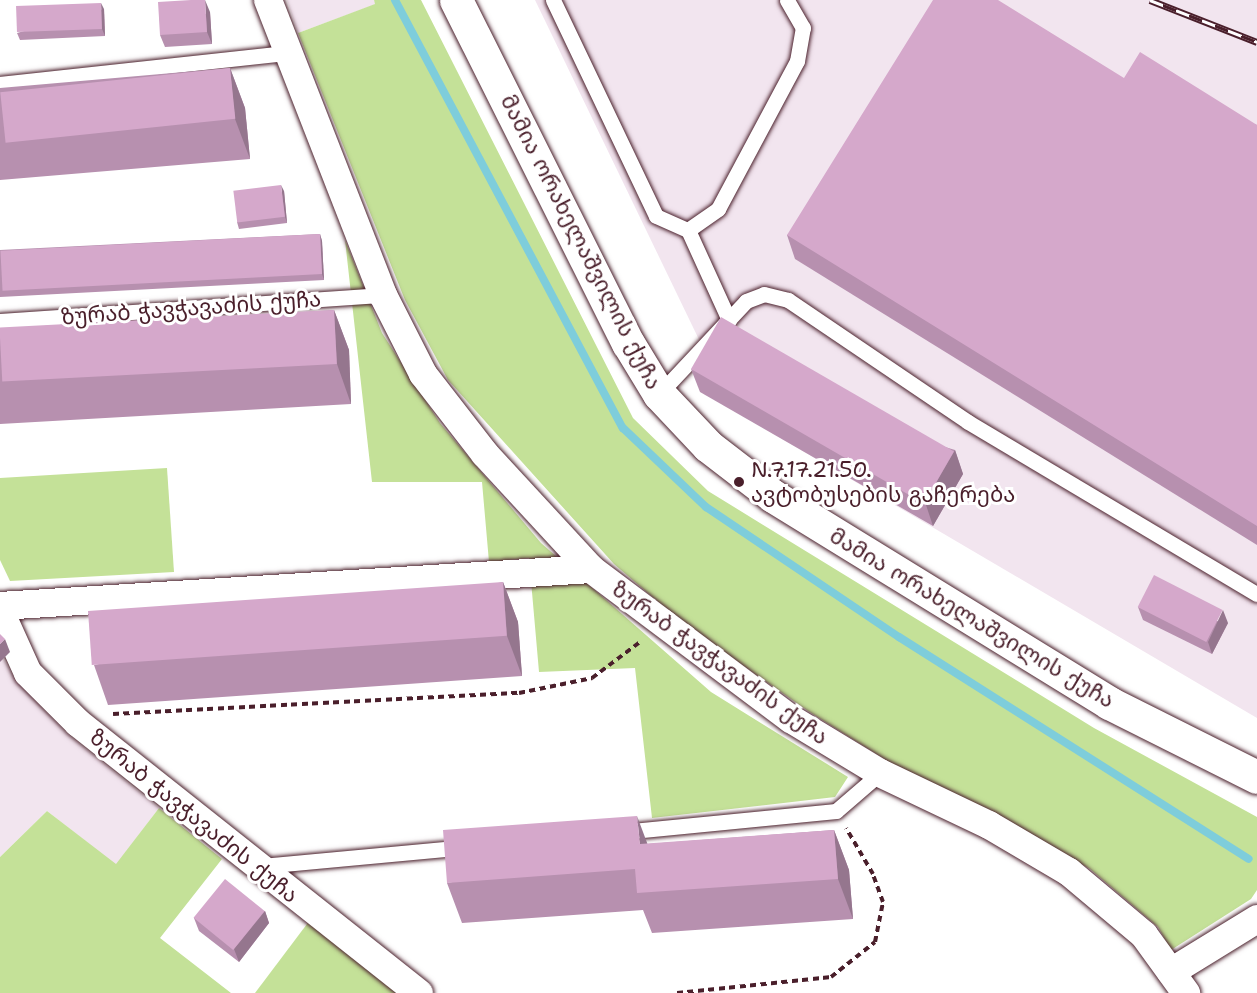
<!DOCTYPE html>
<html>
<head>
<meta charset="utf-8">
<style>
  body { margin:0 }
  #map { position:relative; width:1257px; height:993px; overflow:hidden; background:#fff; font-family:"Shantell Sans","Noto Sans Georgian",sans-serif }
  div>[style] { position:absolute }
  .built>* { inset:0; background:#f2e5ef }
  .green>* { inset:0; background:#c4e198 }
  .stream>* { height:8px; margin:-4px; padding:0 4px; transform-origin:4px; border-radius:4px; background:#7ecddb }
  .path>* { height:4px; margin-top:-2px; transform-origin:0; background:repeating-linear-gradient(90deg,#4a1f2b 0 6px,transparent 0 10.5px) }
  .roads { filter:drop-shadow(0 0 2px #4a1f2b) drop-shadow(0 0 2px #4a1f2b) }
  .lane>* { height:15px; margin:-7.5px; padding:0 7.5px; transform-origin:7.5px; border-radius:7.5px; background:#fff }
  .street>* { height:28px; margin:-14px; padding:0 14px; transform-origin:14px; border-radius:14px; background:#fff }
  .secondary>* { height:33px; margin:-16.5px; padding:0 16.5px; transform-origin:16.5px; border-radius:16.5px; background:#fff }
  .rail>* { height:7px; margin-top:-3.5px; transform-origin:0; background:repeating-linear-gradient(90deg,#fff 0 14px,#4a1f2b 0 28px); box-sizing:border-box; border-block:2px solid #4a1f2b }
  .wall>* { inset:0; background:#b790af }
  .shaded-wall>* { inset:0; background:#95768e }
  .building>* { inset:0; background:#d5a8cb; transform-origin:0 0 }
  .dots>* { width:16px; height:16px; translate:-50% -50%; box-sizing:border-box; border:3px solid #fff; border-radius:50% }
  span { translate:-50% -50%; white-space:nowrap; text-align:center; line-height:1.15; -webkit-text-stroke:6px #fff; paint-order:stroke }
  .street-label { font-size:22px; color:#4a1f2b }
  .poi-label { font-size:22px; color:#4a1f2b }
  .left { translate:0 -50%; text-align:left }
</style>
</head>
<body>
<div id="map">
  <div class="built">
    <i style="clip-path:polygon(287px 0,374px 0,376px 4px,298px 33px)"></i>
    <i style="clip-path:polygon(535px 0,1257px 0,1257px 718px,733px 410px)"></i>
    <i style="clip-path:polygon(0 653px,16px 681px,67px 734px,159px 808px,116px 865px,47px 811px,0 857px)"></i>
  </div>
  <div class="green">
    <i style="clip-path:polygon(374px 0,421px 0,633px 418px,708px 491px,1094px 728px,1257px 817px,1257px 890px,1251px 899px,1171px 950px,1158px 927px,1090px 869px,1009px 821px,905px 772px,808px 711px,684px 624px,614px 564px,448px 380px,405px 300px,298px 33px,375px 4px)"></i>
    <i style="clip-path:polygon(345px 240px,382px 333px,440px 423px,541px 543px,711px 692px,848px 777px,835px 797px,652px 818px,635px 668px,539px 672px,529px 558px,489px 562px,482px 482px,372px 482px)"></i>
    <i style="clip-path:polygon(167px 468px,174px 572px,10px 581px,0 560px,0 478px)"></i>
    <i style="clip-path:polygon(159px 808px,222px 859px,160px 938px,231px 993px,0 993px,0 857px,47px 811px,116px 864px)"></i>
    <i style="clip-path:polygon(310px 920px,400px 993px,255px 993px)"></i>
  </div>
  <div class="stream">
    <i style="left:395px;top:0;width:485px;rotate:62deg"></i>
    <i style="left:623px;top:428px;width:115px;rotate:43.6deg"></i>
    <i style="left:706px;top:507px;width:233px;rotate:34deg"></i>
    <i style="left:899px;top:637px;width:414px;rotate:32.4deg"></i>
  </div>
  <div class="path">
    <i style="left:113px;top:714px;width:407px;rotate:-3deg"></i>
    <i style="left:519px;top:693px;width:75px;rotate:-11.6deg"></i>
    <i style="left:592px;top:678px;width:60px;rotate:-36.9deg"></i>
    <i style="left:677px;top:993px;width:155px;rotate:-5.9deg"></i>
    <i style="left:831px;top:977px;width:56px;rotate:-38.5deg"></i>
    <i style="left:875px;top:942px;width:41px;rotate:-78.7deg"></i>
    <i style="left:883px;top:902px;width:30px;rotate:-110deg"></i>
    <i style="left:873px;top:874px;width:53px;rotate:-120.4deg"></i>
  </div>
  <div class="roads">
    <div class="lane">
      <i style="left:553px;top:0;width:239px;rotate:64.5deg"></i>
      <i style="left:656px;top:216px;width:35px;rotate:24deg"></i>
      <i style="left:688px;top:230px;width:37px;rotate:-35deg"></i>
      <i style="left:718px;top:209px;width:168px;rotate:-61.9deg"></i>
      <i style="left:797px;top:61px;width:34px;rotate:-80deg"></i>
      <i style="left:803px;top:28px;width:32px;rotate:-120deg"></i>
      <i style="left:0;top:84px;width:289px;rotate:-6.2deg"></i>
      <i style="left:688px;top:230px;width:99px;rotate:65.5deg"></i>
      <i style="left:0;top:321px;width:384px;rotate:-3.9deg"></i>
      <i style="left:659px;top:394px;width:127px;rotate:-46.9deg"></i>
      <i style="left:746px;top:301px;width:19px;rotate:-21deg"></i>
      <i style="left:764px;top:294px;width:25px;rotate:14deg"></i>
      <i style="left:788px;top:300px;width:217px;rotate:34.1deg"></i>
      <i style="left:968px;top:422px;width:336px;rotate:30.8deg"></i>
      <i style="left:622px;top:832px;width:215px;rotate:-5.6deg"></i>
      <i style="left:836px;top:811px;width:58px;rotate:-40.8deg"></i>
      <i style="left:261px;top:866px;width:204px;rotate:-5.3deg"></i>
    </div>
    <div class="street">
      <i style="left:268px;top:0;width:317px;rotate:68.7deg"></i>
      <i style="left:383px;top:295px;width:89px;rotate:63.1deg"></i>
      <i style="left:423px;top:374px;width:101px;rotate:52.2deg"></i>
      <i style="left:485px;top:454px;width:156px;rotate:47.3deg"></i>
      <i style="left:591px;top:569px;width:250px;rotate:36.9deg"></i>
      <i style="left:791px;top:719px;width:104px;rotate:31.2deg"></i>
      <i style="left:880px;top:773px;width:121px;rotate:25.5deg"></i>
      <i style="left:989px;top:825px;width:93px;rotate:30.4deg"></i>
      <i style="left:1069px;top:872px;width:98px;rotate:40deg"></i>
      <i style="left:1144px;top:935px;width:72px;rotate:54.1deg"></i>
      <i style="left:0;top:606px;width:592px;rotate:-3.58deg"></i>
      <i style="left:0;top:611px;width:68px;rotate:65.7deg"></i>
      <i style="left:28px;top:673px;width:71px;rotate:45deg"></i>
      <i style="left:78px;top:723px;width:435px;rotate:38.4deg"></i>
      <i style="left:1171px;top:972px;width:101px;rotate:-31.6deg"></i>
    </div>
    <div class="secondary">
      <i style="left:456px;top:0;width:384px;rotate:63.4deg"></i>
      <i style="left:628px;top:343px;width:60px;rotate:58.7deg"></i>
      <i style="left:659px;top:394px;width:71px;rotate:46.7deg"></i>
      <i style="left:708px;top:446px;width:82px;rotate:37.6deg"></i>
      <i style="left:773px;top:496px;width:395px;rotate:31.6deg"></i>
      <i style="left:1109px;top:703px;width:165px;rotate:26.6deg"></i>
    </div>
  </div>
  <div class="rail">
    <i style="left:1150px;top:0;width:115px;rotate:21.4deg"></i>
  </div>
  <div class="wall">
    <i style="clip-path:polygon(104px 9px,105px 36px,20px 40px,17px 33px)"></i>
    <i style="clip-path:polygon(210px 12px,212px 44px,165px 47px,160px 35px)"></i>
    <i style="clip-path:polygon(230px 68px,245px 108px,250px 159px,0 180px,0 88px)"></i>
    <i style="clip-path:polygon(1124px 78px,1257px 125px,1257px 545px,795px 259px,787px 235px)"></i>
    <i style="clip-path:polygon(284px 191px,287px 223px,239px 229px,237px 222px)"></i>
    <i style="clip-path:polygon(320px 234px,322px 241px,324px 280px,0 297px,0 250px)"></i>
    <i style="clip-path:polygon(334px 310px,349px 350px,351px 404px,0 424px,0 330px)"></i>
    <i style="clip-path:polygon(691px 369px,955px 450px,963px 474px,933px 526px,700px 392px)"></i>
    <i style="clip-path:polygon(503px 582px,518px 622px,522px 676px,108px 705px,94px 665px)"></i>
    <i style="clip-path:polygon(1138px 607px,1228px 623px,1212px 654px,1143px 620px)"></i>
    <i style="clip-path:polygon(834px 830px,849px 870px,853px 919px,652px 933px,643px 910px,462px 923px,447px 883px,648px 844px)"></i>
    <i style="clip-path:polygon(265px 911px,269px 923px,239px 962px,199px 931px,194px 918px)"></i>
  </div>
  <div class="shaded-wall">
    <i style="clip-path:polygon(205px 0,210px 12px,212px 44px,207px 32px)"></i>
    <i style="clip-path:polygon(101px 3px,104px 9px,105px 36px,102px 29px)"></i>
    <i style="clip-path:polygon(230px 68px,245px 108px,250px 159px,235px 119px)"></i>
    <i style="clip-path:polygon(281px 185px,284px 191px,287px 223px,285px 217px)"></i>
    <i style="clip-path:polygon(320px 234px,322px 241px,324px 280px,322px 274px)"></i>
    <i style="clip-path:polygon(334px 310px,349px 350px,351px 404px,337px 364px)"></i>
    <i style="clip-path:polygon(955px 450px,963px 474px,933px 526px,925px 502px)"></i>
    <i style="clip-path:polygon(503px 582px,518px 622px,522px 676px,507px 636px)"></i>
    <i style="clip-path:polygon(1223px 610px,1228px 623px,1212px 654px,1208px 642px)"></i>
    <i style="clip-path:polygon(5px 639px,10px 652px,0 662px,0 644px)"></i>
    <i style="clip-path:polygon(637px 816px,652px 856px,640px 844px)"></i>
    <i style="clip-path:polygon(834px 830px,849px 870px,853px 919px,838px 879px)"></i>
    <i style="clip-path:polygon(265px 911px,269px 923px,239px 962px,234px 949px)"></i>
  </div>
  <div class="building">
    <i style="clip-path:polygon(191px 0,205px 0,207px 32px,160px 35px,158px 2px)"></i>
    <i style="clip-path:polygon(933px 0,998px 0,1124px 78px,1140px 52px,1257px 125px,1257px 526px,787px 235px)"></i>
    <i style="left:101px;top:3px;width:26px;height:85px;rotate:88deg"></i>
    <i style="left:230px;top:68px;width:51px;height:231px;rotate:84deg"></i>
    <i style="left:281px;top:185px;width:32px;height:48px;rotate:83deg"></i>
    <i style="left:320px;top:234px;width:40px;height:320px;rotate:87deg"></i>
    <i style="left:334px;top:310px;width:54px;height:335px;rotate:87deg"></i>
    <i style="left:721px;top:317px;width:269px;height:60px;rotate:30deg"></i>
    <i style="left:1154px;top:575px;width:77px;height:36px;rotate:27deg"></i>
    <i style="left:503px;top:582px;width:54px;height:416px;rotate:86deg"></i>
    <i style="clip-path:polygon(0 634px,5px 639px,0 644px)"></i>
    <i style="clip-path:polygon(637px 816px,640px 844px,834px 830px,838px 879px,637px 893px,635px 869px,447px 883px,443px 830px)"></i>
    <i style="left:225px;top:879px;width:51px;height:50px;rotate:39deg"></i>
  </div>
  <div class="dots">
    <i style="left:739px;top:482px;background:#4a1f2b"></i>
  </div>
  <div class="street-label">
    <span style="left:581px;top:242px;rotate:63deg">მამია ორახელაშვილის ქუჩა</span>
    <span style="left:191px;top:308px;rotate:-4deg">ზურაბ ჭავჭავაძის ქუჩა</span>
    <span style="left:972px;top:618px;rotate:31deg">მამია ორახელაშვილის ქუჩა</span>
    <span style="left:720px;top:663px;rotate:36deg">ზურაბ ჭავჭავაძის ქუჩა</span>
    <span style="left:194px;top:816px;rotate:39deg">ზურაბ ჭავჭავაძის ქუჩა</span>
  </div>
  <div class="poi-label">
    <span class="left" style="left:751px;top:482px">N.7.17.21.50.<br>ავტობუსების გაჩერება</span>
  </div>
</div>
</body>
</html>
